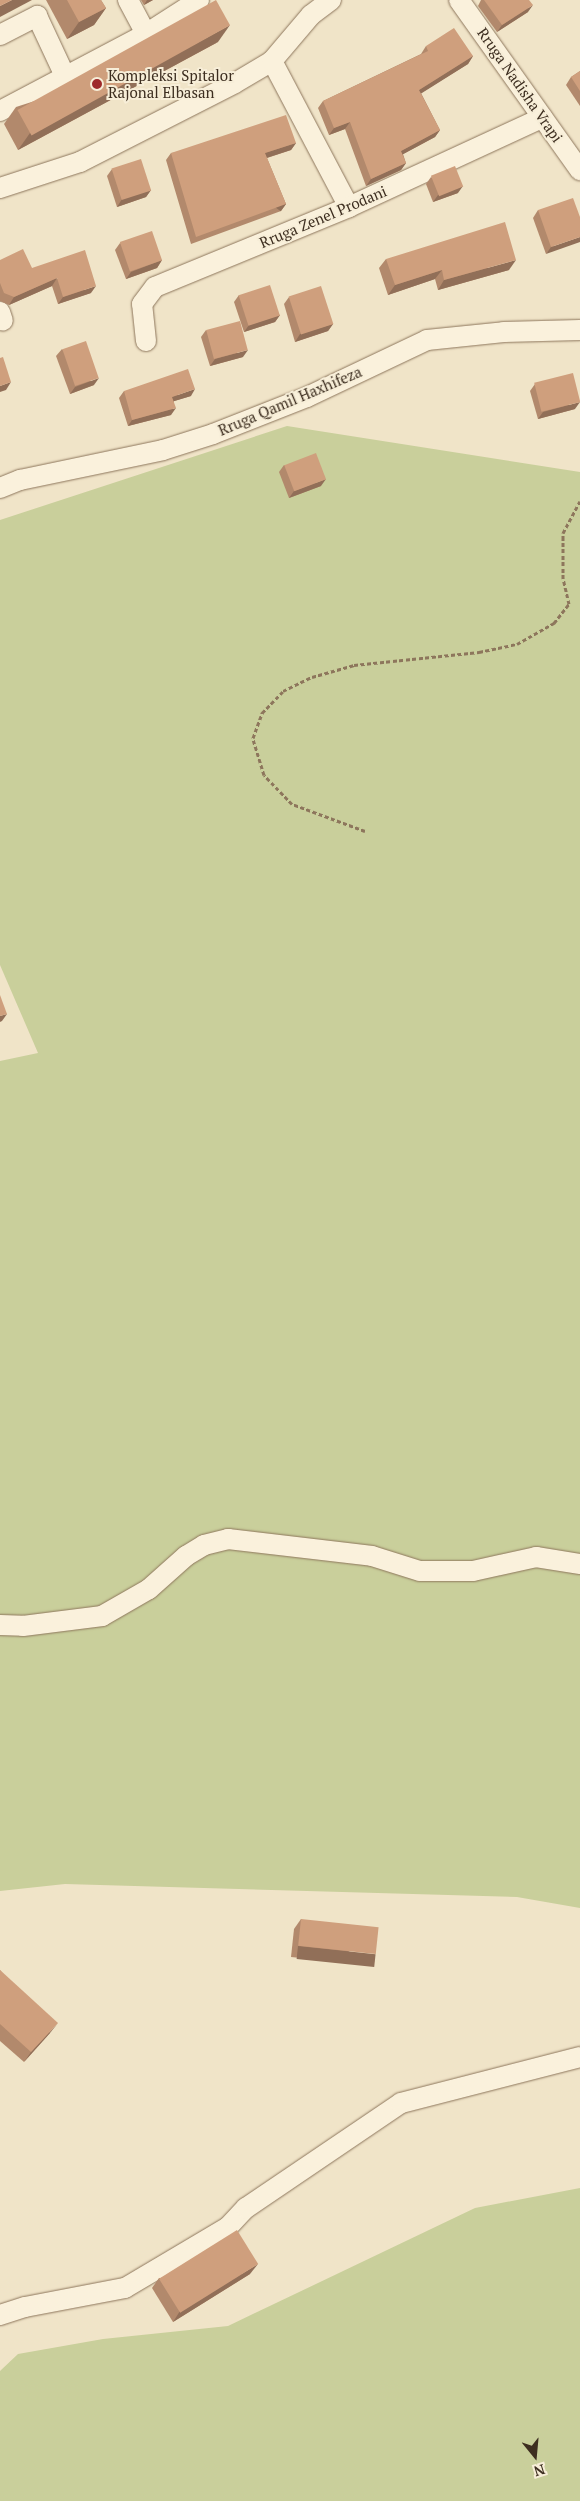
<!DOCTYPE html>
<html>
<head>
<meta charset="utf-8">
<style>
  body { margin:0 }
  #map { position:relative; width:580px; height:2501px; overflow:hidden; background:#f0e4c8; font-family:"PT Serif",serif }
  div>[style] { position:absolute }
  .green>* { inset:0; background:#c9cf9b }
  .path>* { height:3px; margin-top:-1.5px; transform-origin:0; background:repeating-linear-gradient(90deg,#8d765c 0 4px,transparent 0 6.5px) }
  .roads { filter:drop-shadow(0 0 1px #8d765c) drop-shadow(0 0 1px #8d765c) }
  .minor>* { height:20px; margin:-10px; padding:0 10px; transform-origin:10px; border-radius:10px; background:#faf1dc }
  .wall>* { inset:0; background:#b2896c }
  .shaded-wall>* { inset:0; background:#916f58; transform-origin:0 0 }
  .building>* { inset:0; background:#cf9f7d; transform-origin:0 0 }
  .dots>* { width:14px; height:14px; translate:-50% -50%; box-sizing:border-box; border:2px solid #f7eed8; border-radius:50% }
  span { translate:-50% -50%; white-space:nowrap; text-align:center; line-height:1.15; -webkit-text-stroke:4px #f7eed8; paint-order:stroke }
  .poi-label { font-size:15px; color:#3d2e20 }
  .left { translate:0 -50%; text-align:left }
  .street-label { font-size:15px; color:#3d2e20 }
  .north { position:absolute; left:510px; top:2431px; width:50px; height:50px; -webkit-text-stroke:4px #f7eed8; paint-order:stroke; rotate:163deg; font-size:14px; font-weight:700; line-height:20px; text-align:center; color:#3d2e20 }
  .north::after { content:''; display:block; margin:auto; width:18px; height:22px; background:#3d2e20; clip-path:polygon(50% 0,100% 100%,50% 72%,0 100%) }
</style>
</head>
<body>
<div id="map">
  <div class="green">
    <i style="clip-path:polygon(287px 426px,580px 472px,580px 1908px,517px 1897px,65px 1884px,0 1891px,0 1061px,38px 1053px,0 965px,0 520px)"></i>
    <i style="clip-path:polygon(580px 2188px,580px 2501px,0 2501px,0 2371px,18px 2354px,103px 2339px,228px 2326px,475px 2208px)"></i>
  </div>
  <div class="path">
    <i style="left:365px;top:831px;width:78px;rotate:-159.7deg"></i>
    <i style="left:292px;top:804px;width:40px;rotate:-134deg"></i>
    <i style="left:264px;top:775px;width:39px;rotate:-107deg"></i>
    <i style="left:253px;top:738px;width:27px;rotate:-70deg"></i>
    <i style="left:262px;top:713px;width:30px;rotate:-46deg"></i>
    <i style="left:283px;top:691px;width:32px;rotate:-26deg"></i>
    <i style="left:312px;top:677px;width:44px;rotate:-15.9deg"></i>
    <i style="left:354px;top:665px;width:126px;rotate:-5.9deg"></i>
    <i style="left:479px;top:652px;width:39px;rotate:-12deg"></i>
    <i style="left:517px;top:644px;width:43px;rotate:-29.6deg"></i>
    <i style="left:554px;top:623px;width:24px;rotate:-52deg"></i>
    <i style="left:569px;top:604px;width:26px;rotate:-103deg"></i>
    <i style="left:563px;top:579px;width:46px;rotate:-90deg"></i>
    <i style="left:563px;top:533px;width:36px;rotate:-62deg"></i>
  </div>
  <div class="roads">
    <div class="minor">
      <i style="left:128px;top:0;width:38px;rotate:62deg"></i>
      <i style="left:459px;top:0;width:209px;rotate:54.6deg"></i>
      <i style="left:0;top:35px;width:42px;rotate:-27.2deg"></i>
      <i style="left:37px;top:16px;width:66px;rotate:65deg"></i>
      <i style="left:272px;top:61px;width:165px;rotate:62.2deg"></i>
      <i style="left:0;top:111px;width:165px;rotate:-27.8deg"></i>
      <i style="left:146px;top:34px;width:63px;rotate:-32.7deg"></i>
      <i style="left:0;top:188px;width:84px;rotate:-18deg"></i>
      <i style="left:80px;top:162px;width:174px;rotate:-27deg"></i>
      <i style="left:235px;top:83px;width:43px;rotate:-30.7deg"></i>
      <i style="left:272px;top:61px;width:60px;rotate:-49.7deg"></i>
      <i style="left:311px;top:15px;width:25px;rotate:-37deg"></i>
      <i style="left:0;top:312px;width:9px;rotate:72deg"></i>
      <i style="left:146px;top:341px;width:37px;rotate:-96deg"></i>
      <i style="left:142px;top:304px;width:21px;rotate:-53deg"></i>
      <i style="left:155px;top:287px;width:210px;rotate:-22.4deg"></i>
      <i style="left:349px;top:207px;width:213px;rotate:-24.8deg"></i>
      <i style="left:0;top:488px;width:22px;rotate:-22deg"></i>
      <i style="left:20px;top:480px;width:146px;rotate:-11.8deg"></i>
      <i style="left:163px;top:450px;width:52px;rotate:-17.7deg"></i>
      <i style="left:213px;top:434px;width:101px;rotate:-21.5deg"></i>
      <i style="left:307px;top:397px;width:133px;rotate:-25.4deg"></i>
      <i style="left:427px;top:340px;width:77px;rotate:-5.9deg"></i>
      <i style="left:504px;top:332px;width:76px;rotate:-1.5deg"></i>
      <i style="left:0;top:1625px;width:23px;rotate:2deg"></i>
      <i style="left:23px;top:1626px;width:80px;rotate:-7.2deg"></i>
      <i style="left:102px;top:1616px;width:54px;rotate:-29.9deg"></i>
      <i style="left:149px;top:1589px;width:50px;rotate:-41.7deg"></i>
      <i style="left:186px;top:1556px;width:21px;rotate:-31deg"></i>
      <i style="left:204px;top:1545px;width:25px;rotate:-14deg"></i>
      <i style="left:228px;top:1539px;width:145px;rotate:6.7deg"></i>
      <i style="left:372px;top:1556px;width:50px;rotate:17.4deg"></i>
      <i style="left:420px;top:1571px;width:53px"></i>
      <i style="left:473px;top:1571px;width:65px;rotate:-12.5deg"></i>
      <i style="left:536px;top:1557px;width:45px;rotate:9deg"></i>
      <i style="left:0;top:2315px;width:26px;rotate:-18deg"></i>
      <i style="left:25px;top:2307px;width:102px;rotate:-10.8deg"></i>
      <i style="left:125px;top:2288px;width:120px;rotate:-30.6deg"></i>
      <i style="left:228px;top:2227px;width:26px;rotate:-47deg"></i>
      <i style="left:246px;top:2208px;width:187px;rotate:-34.1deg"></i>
      <i style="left:401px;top:2103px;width:185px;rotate:-14.4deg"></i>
    </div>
  </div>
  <div class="wall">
    <i style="clip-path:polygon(46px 0,101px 0,106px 8px,94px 25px,67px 39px)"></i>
    <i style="clip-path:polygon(141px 0,153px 0,144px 5px)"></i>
    <i style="clip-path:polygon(481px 0,529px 0,528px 12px,497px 32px,478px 6px)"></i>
    <i style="clip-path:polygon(218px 42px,18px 150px,4px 124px,16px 107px)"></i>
    <i style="clip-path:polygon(426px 46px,473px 56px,468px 64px,421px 93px,440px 130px,435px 137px,403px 154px,406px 163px,401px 170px,366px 186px,345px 129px,329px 135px,318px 108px,323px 101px,421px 54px)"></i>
    <i style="clip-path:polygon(580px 71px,580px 106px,566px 85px,571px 77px)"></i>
    <i style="clip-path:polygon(296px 143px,291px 150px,267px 158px,286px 204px,281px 211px,191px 244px,166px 160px,171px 153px)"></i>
    <i style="clip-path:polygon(112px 169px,151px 190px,146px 197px,117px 207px,107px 176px)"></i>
    <i style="clip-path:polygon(431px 177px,458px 193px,433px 202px,426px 184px)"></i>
    <i style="clip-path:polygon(538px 210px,580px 217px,546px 254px,533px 218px)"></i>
    <i style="clip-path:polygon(120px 243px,162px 260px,157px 268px,126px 279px,115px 250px)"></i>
    <i style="clip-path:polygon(386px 259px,509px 270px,438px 290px,435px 279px,388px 295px,379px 268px)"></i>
    <i style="clip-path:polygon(0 260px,32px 268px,91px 293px,58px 304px,52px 286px,9px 305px,0 301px)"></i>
    <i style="clip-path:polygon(239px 295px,280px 315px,275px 322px,244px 332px,234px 302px)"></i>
    <i style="clip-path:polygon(289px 297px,333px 324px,328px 331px,295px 342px,284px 304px)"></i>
    <i style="clip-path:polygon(206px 330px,243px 357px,210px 366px,201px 337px)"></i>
    <i style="clip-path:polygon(62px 349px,94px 385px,70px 394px,56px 356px)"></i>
    <i style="clip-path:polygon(535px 384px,575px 409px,538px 419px,530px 391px)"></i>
    <i style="clip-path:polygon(124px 391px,191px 396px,174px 401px,171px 415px,128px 426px,119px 398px)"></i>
    <i style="clip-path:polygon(284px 465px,321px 486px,289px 498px,279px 472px)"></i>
    <i style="clip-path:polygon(301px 1919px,369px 1965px,291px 1957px,294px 1929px)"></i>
    <i style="clip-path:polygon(0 1970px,50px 2033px,24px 2062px,0 2041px)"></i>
    <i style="clip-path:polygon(250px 2274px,173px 2322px,152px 2288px,159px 2278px)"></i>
  </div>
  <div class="shaded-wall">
    <i style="clip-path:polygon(12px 0,32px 0,0 17px,0 6px)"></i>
    <i style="clip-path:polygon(147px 0,153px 0,144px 5px)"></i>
    <i style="clip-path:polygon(533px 5px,528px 12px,497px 32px,502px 25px)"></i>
    <i style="clip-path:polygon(106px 8px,94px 25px,67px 39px,79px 22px)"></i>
    <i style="clip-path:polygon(230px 25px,218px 42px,18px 150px,30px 133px)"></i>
    <i style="clip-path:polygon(473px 56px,468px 64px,414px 98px,419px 90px)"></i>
    <i style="clip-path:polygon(350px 122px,345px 129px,329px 135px,334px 128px)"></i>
    <i style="clip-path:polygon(440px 130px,435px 137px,396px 158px,401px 151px)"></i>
    <i style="clip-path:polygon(296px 143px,291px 150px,260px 160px,265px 153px)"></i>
    <i style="clip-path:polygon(406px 163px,401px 170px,366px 186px,371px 179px)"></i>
    <i style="clip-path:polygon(463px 186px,458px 193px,433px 202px,438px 195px)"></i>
    <i style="clip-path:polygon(151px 190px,146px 197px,117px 207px,122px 199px)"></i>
    <i style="left:286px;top:204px;width:9px;height:96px;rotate:126deg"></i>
    <i style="clip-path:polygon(580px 237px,580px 242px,546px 254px,551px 247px)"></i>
    <i style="clip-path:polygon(162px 260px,157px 268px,126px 279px,131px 272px)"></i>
    <i style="clip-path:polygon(516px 260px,509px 270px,438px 290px,444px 280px)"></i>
    <i style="clip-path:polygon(442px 270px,435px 279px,388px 295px,395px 285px)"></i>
    <i style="clip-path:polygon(57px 278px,52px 286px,9px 305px,14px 297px)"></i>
    <i style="clip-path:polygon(96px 286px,91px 293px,58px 304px,63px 297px)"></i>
    <i style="clip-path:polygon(280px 315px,275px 322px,244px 332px,249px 325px)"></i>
    <i style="clip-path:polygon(333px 324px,328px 331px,295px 342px,300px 334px)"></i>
    <i style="clip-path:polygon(248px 350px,243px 357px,210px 366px,215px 359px)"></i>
    <i style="clip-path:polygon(99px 378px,94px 385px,70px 394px,75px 387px)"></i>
    <i style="clip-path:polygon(11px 382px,6px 390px,0 392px,0 386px)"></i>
    <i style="clip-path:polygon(195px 389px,191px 396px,168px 403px,172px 397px)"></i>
    <i style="clip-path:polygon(580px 402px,575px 409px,538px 419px,543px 412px)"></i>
    <i style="clip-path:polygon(176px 408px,171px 415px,128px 426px,132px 420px)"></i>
    <i style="clip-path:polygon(326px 479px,321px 486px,289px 498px,294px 491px)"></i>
    <i style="clip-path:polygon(7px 1014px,2px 1021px,0 1022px,0 1016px)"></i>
    <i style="left:298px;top:1946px;width:78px;height:13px;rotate:6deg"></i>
    <i style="clip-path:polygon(58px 2023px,50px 2033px,24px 2062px,31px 2052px)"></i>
    <i style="clip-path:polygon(258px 2264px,250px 2274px,173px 2322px,180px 2311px)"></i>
  </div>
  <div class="building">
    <i style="clip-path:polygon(0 0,12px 0,0 6px)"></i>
    <i style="clip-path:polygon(67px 0,101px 0,106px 8px,79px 22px)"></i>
    <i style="left:216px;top:0;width:29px;height:227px;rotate:61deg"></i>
    <i style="clip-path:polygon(484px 0,529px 0,533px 5px,502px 25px)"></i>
    <i style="clip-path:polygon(454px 28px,473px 56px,419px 90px,440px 130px,401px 151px,406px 163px,371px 179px,350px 122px,334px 128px,323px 101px,428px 51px,426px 46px)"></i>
    <i style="clip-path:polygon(580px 71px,580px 91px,571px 77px)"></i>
    <i style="clip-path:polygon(286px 115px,296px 143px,265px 153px,286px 204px,196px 237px,171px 153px)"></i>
    <i style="left:141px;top:159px;width:33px;height:31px;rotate:72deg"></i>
    <i style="left:455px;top:166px;width:22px;height:26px;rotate:68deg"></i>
    <i style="clip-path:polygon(573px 198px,580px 217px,580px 237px,551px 247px,538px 210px)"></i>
    <i style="clip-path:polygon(505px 222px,516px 260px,444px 280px,442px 270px,395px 285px,386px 259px)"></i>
    <i style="left:152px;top:231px;width:31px;height:34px;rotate:71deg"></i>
    <i style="clip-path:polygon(23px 249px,32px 268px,85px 250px,96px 286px,63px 297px,57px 278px,14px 297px,4px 293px,0 283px,0 260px)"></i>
    <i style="left:270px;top:285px;width:32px;height:33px;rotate:72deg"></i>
    <i style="left:321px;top:286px;width:40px;height:34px;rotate:72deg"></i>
    <i style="left:240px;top:321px;width:30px;height:35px;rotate:75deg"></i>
    <i style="left:86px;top:341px;width:39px;height:25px;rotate:71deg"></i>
    <i style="clip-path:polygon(3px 357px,11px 382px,0 386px,0 358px)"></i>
    <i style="clip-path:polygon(188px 369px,195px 389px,172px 397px,176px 408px,132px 420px,124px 391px)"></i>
    <i style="left:573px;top:373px;width:30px;height:40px;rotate:76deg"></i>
    <i style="left:316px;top:453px;width:28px;height:34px;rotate:69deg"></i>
    <i style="clip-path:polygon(0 995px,7px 1014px,0 1016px)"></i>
    <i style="left:301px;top:1919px;width:78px;height:27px;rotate:6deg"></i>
    <i style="clip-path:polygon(0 1970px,58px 2023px,31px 2052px,0 2024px)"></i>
    <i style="left:237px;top:2230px;width:40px;height:92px;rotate:58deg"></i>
  </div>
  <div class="dots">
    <i style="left:97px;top:84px;background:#9e2a2b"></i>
  </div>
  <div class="poi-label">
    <span class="left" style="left:108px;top:84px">Kompleksi Spitalor<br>Rajonal Elbasan</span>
  </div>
  <div class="street-label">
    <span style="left:520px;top:85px;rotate:55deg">Rruga Nadisha Vrapi</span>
    <span style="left:323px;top:217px;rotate:-23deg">Rruga Zenel Prodani</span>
    <span style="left:290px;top:401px;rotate:-23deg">Rruga Qamil Haxhifeza</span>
  </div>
  <div class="north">N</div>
</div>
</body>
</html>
